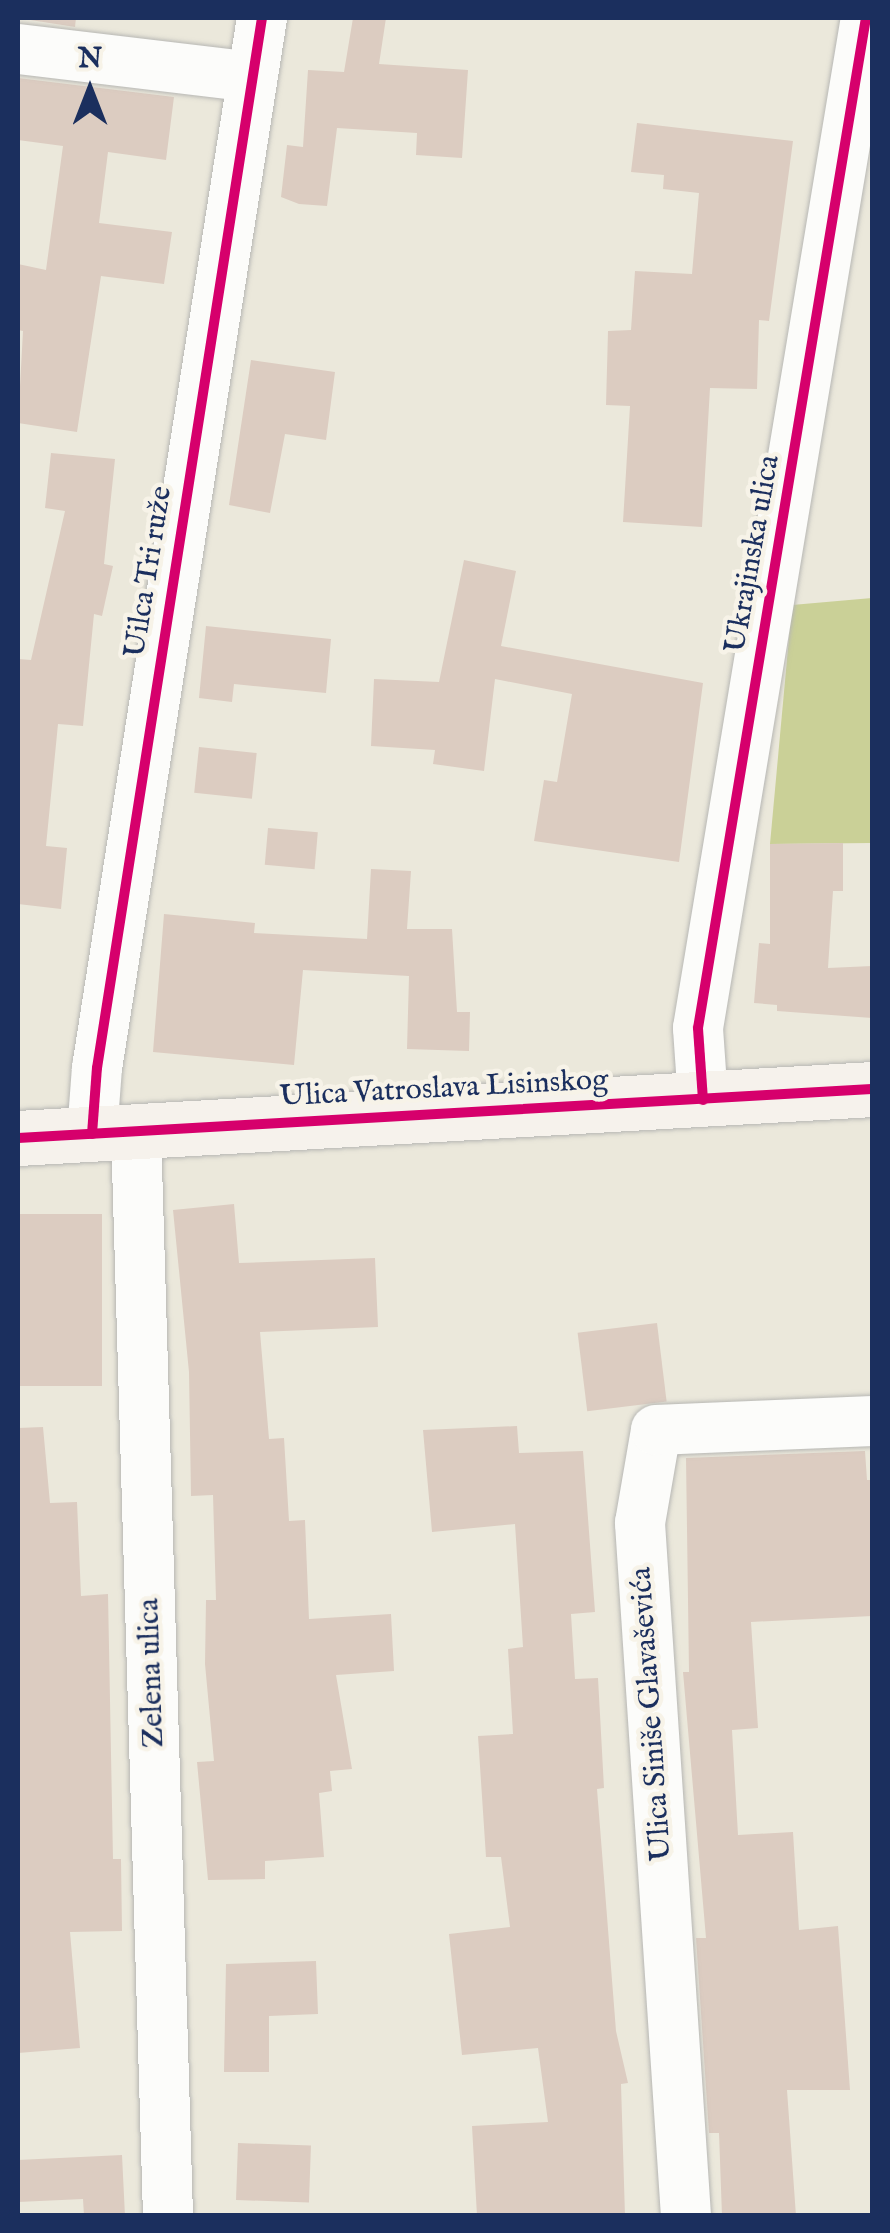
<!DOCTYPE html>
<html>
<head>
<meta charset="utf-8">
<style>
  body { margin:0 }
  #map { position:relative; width:890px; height:2233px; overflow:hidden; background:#ebe8db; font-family:"IM FELL English",serif }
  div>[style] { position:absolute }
  .green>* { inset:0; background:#cad097 }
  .building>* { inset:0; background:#dcccc1; transform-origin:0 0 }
  .roads { filter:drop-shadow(0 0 2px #b7b7b4) drop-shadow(0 0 2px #b7b7b4) }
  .minor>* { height:50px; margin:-25px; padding:0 25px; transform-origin:25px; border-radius:25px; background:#fcfcfa }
  .secondary>* { height:55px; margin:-27.5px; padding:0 27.5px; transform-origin:27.5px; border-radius:27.5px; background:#f6f2ec }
  .cycleway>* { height:10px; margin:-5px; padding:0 5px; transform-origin:5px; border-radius:5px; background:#d6006c }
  span { translate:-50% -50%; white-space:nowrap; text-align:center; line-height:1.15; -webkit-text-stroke:9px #f7f3e8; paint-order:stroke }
  .street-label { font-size:30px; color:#1b2f5e }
  .frame { position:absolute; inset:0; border:20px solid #1b2f5e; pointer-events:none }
  .north { position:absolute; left:40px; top:40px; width:100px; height:100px; -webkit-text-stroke:8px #f7f3e8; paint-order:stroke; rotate:0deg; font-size:28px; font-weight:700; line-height:40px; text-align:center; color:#1b2f5e }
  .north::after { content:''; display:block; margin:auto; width:35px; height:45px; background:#1b2f5e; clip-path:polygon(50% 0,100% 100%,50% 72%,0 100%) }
</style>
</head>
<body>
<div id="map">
  <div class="green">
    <i style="clip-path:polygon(872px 598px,872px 843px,770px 844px,792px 605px)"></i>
  </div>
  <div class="building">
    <i style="clip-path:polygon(18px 18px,76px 18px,75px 27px)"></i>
    <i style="clip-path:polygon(353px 18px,386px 18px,379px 64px,468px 70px,462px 158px,416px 155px,417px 133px,337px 128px,327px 206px,299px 204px,281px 197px,287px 145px,303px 147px,308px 70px,344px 72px)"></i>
    <i style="clip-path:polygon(18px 78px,174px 97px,166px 160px,108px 152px,99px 223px,172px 232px,164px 284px,101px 276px,77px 432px,18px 423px,23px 331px,18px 330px,18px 264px,46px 270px,63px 146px,18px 140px)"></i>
    <i style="clip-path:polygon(637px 123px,793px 141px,769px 321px,759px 320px,757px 389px,710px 388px,702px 527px,623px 522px,630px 406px,606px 405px,608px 331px,631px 330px,635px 271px,692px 274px,699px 193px,663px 189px,664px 175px,631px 172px)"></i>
    <i style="clip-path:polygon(251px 360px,335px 372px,326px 440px,285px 434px,270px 513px,229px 505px)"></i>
    <i style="clip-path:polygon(51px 453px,115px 459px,104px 564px,113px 566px,102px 616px,94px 614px,83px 726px,58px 724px,46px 846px,67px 848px,61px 909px,18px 904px,18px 659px,31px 660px,65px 511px,45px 508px)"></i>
    <i style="clip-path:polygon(464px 560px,516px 571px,501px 646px,703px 683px,679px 862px,534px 841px,544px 780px,557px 782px,572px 694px,495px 679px,484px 771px,433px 764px,435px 750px,371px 746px,374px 679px,439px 682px)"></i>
    <i style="clip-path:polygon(206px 626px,331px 639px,326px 693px,234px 684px,232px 702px,199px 698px)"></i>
    <i style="left:199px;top:747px;width:58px;height:46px;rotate:6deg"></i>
    <i style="left:268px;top:828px;width:50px;height:37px;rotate:5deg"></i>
    <i style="clip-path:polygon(843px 843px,843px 891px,833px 891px,828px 968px,872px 966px,872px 1018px,777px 1011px,777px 1005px,754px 1003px,759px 943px,770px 944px,770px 844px)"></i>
    <i style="clip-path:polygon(371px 869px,411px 871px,407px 929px,452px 929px,457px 1012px,470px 1012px,469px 1051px,407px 1049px,409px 976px,303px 970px,294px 1065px,153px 1052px,164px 914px,255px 923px,254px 933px,367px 939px)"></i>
    <i style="clip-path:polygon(234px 1204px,239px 1263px,375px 1258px,378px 1327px,260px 1332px,269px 1439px,284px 1438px,289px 1521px,305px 1520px,309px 1619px,391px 1614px,394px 1671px,336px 1675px,352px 1769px,330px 1771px,332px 1791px,319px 1793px,324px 1857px,265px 1861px,265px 1879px,208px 1880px,197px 1762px,214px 1761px,205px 1664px,206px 1600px,216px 1600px,213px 1495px,191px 1496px,189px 1372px,173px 1210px)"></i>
    <i style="left:20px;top:1214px;width:82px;height:172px"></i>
    <i style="left:657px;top:1323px;width:79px;height:80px;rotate:83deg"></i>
    <i style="clip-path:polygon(517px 1426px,519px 1453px,583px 1451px,595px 1612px,571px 1614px,575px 1679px,598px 1678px,604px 1788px,597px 1789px,616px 2031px,628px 2083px,621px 2084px,625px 2216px,477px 2216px,472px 2126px,548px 2122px,538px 2048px,462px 2055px,449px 1934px,510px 1927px,501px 1857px,486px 1857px,478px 1736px,513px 1734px,508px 1649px,523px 1647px,515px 1524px,432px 1532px,423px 1430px)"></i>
    <i style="clip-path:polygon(43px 1427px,50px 1503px,77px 1502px,81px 1596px,108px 1594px,113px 1859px,121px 1859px,122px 1931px,70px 1932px,80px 2048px,18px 2053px,18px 1428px)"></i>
    <i style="clip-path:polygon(865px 1451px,867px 1480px,872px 1480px,872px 1616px,751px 1622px,758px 1728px,732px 1730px,738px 1835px,793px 1832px,799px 1930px,838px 1926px,850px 2090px,787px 2090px,796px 2216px,722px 2216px,719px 2133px,709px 2133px,696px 1938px,706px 1938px,683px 1672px,689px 1672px,686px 1458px)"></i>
    <i style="clip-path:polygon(316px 1961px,318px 2014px,269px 2016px,269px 2072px,224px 2072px,226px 1964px)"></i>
    <i style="left:238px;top:2143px;width:73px;height:57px;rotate:2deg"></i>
    <i style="clip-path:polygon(122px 2155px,125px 2216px,84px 2216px,83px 2199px,18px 2202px,18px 2160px)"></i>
  </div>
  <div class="roads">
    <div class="minor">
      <i style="left:18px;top:49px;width:236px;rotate:6.8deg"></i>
      <i style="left:703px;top:1100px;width:72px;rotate:-94deg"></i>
      <i style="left:698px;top:1028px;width:1024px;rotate:-80.56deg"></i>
      <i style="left:136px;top:1131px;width:1085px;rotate:88.31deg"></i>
      <i style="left:92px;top:1134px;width:66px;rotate:-85.7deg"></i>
      <i style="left:97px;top:1068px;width:1063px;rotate:-81.07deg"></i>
      <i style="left:686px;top:2216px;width:695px;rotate:-93.8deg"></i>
      <i style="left:640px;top:1523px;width:94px;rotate:-80.2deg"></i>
      <i style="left:656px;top:1430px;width:216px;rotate:-2.4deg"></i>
    </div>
    <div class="secondary">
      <i style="left:18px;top:1138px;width:855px;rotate:-3.28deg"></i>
    </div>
  </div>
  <div class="cycleway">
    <i style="left:703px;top:1100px;width:72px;rotate:-94deg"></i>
    <i style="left:698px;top:1028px;width:1024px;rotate:-80.56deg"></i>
    <i style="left:92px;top:1134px;width:66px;rotate:-85.7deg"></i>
    <i style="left:97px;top:1068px;width:1063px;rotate:-81.07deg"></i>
    <i style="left:18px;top:1138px;width:855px;rotate:-3.28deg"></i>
  </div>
  <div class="street-label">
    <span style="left:753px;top:554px;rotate:-80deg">Ukrajinska ulica</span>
    <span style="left:149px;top:572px;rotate:-81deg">Uilca Tri ruže</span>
    <span style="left:444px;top:1089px;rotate:-3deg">Ulica Vatroslava Lisinskog</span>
    <span style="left:152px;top:1673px;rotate:-92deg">Zelena ulica</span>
    <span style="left:652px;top:1714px;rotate:-94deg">Ulica Siniše Glavaševića</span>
  </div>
  <div class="frame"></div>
  <div class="north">N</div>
</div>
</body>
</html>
